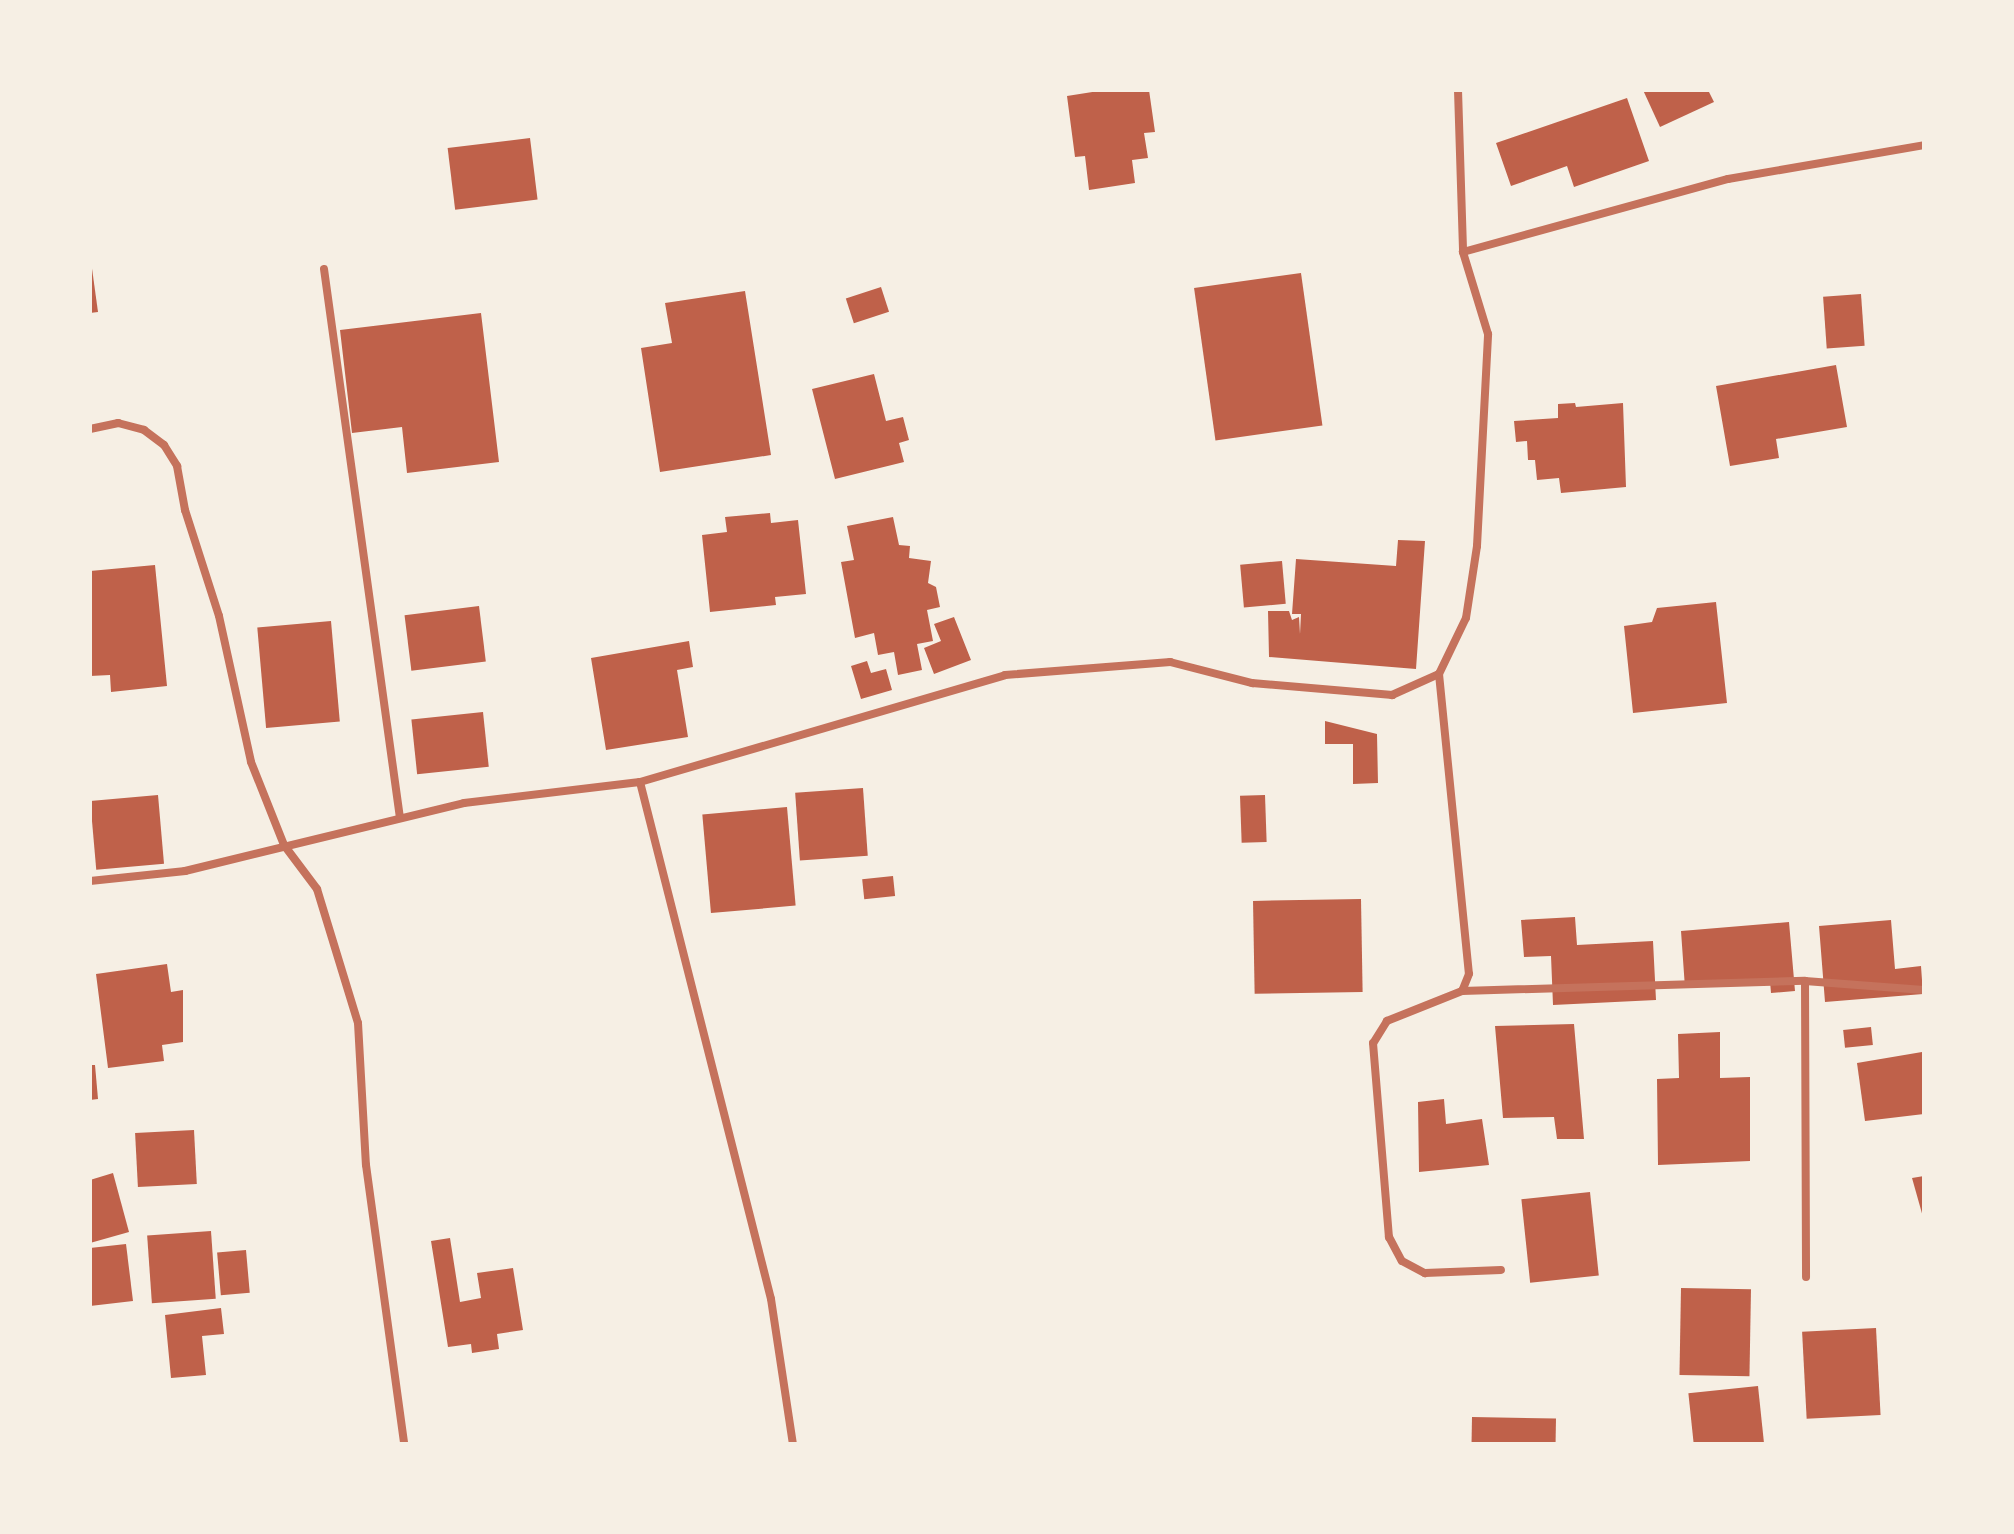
<!DOCTYPE html>
<html>
<head>
<meta charset="utf-8">
<style>
  body { margin:0 }
  #map { position:relative; width:2014px; height:1534px; overflow:hidden; background:#f6efe4; font-family:"Space Grotesk",sans-serif }
  div>[style] { position:absolute }
  .building>* { inset:0; background:#bf614a; transform-origin:0 0 }
  .minor>* { height:8px; margin:-4px; padding:0 4px; transform-origin:4px; border-radius:4px; background:#c5725c }
  span { translate:-50% -50%; white-space:nowrap; text-align:center; line-height:1.15; -webkit-text-stroke:7px #f6efe4; paint-order:stroke }
  .frame { position:absolute; inset:0; border:92px solid #f6efe4; pointer-events:none }
</style>
</head>
<body>
<div id="map">
  <div class="building">
    <i style="clip-path:polygon(1105px 90px,1149px 90px,1155px 132px,1144px 133px,1148px 158px,1132px 160px,1135px 183px,1089px 190px,1085px 156px,1075px 157px,1067px 96px)"></i>
    <i style="clip-path:polygon(1643px 90px,1708px 90px,1714px 102px,1660px 127px)"></i>
    <i style="clip-path:polygon(1627px 98px,1649px 161px,1574px 187px,1567px 166px,1511px 186px,1496px 143px)"></i>
    <i style="left:530px;top:138px;width:62px;height:83px;rotate:83deg"></i>
    <i style="clip-path:polygon(90px 254px,98px 312px,90px 313px)"></i>
    <i style="left:1301px;top:273px;width:154px;height:108px;rotate:82deg"></i>
    <i style="left:881px;top:287px;width:26px;height:37px;rotate:72deg"></i>
    <i style="clip-path:polygon(745px 291px,771px 455px,660px 472px,641px 348px,672px 343px,665px 303px)"></i>
    <i style="left:1861px;top:294px;width:52px;height:38px;rotate:86deg"></i>
    <i style="clip-path:polygon(481px 313px,499px 462px,407px 473px,402px 427px,352px 433px,340px 330px)"></i>
    <i style="clip-path:polygon(1836px 365px,1847px 427px,1776px 439px,1779px 458px,1730px 466px,1716px 386px)"></i>
    <i style="clip-path:polygon(874px 374px,886px 421px,903px 417px,909px 440px,899px 443px,904px 462px,835px 479px,812px 389px)"></i>
    <i style="clip-path:polygon(1575px 403px,1576px 407px,1623px 403px,1626px 487px,1561px 493px,1559px 478px,1537px 480px,1535px 460px,1528px 460px,1527px 441px,1516px 442px,1514px 421px,1558px 418px,1558px 404px)"></i>
    <i style="clip-path:polygon(770px 513px,771px 523px,798px 520px,806px 594px,775px 597px,776px 605px,710px 612px,702px 535px,727px 532px,725px 517px)"></i>
    <i style="clip-path:polygon(893px 517px,899px 545px,910px 546px,909px 558px,931px 561px,928px 583px,936px 587px,940px 607px,927px 610px,933px 641px,917px 644px,922px 670px,898px 675px,894px 652px,878px 655px,874px 633px,855px 638px,841px 562px,854px 560px,847px 526px)"></i>
    <i style="clip-path:polygon(1398px 540px,1425px 541px,1416px 669px,1269px 657px,1268px 611px,1289px 611px,1292px 620px,1299px 617px,1300px 634px,1301px 614px,1292px 614px,1296px 559px,1396px 566px)"></i>
    <i style="left:1282px;top:561px;width:43px;height:42px;rotate:85deg"></i>
    <i style="clip-path:polygon(155px 565px,167px 686px,111px 692px,110px 675px,90px 676px,90px 571px)"></i>
    <i style="clip-path:polygon(1716px 602px,1727px 703px,1633px 713px,1624px 626px,1652px 622px,1657px 608px)"></i>
    <i style="left:479px;top:606px;width:56px;height:75px;rotate:83deg"></i>
    <i style="clip-path:polygon(954px 617px,971px 660px,934px 674px,924px 648px,941px 641px,934px 624px)"></i>
    <i style="left:331px;top:621px;width:101px;height:74px;rotate:85deg"></i>
    <i style="clip-path:polygon(689px 641px,693px 667px,677px 670px,688px 737px,606px 750px,591px 658px)"></i>
    <i style="clip-path:polygon(867px 661px,871px 673px,886px 669px,892px 690px,861px 699px,851px 666px)"></i>
    <i style="left:483px;top:712px;width:55px;height:72px;rotate:84deg"></i>
    <i style="clip-path:polygon(1325px 721px,1377px 734px,1378px 783px,1353px 784px,1353px 744px,1325px 744px)"></i>
    <i style="left:863px;top:788px;width:68px;height:68px;rotate:86deg"></i>
    <i style="left:158px;top:795px;width:69px;height:68px;rotate:85deg"></i>
    <i style="left:1265px;top:795px;width:47px;height:25px;rotate:88deg"></i>
    <i style="left:787px;top:807px;width:99px;height:85px;rotate:85deg"></i>
    <i style="left:893px;top:876px;width:20px;height:31px;rotate:84deg"></i>
    <i style="left:1361px;top:899px;width:93px;height:108px;rotate:89deg"></i>
    <i style="clip-path:polygon(1575px 917px,1577px 945px,1653px 941px,1656px 1000px,1553px 1005px,1551px 956px,1524px 957px,1521px 920px)"></i>
    <i style="clip-path:polygon(1891px 920px,1895px 969px,1921px 966px,1923px 994px,1825px 1002px,1819px 926px)"></i>
    <i style="clip-path:polygon(1789px 922px,1795px 991px,1771px 993px,1770px 981px,1685px 988px,1681px 931px)"></i>
    <i style="clip-path:polygon(167px 964px,171px 992px,183px 990px,183px 1042px,162px 1045px,164px 1061px,108px 1068px,96px 974px)"></i>
    <i style="clip-path:polygon(1574px 1024px,1584px 1139px,1557px 1139px,1554px 1117px,1503px 1118px,1495px 1026px)"></i>
    <i style="left:1871px;top:1027px;width:18px;height:28px;rotate:84deg"></i>
    <i style="clip-path:polygon(1720px 1032px,1720px 1078px,1750px 1077px,1750px 1161px,1658px 1165px,1657px 1079px,1679px 1078px,1678px 1034px)"></i>
    <i style="clip-path:polygon(1922px 1052px,1924px 1114px,1865px 1121px,1857px 1063px)"></i>
    <i style="clip-path:polygon(90px 1065px,95px 1065px,98px 1099px,90px 1100px)"></i>
    <i style="clip-path:polygon(1444px 1099px,1446px 1124px,1482px 1119px,1489px 1165px,1419px 1172px,1418px 1102px)"></i>
    <i style="left:194px;top:1130px;width:54px;height:59px;rotate:87deg"></i>
    <i style="clip-path:polygon(113px 1173px,129px 1232px,90px 1243px,90px 1180px)"></i>
    <i style="clip-path:polygon(1924px 1176px,1924px 1216px,1923px 1217px,1912px 1178px)"></i>
    <i style="left:1590px;top:1192px;width:84px;height:69px;rotate:84deg"></i>
    <i style="left:211px;top:1231px;width:68px;height:64px;rotate:86deg"></i>
    <i style="clip-path:polygon(450px 1238px,460px 1302px,481px 1298px,477px 1273px,513px 1268px,523px 1330px,497px 1334px,499px 1349px,472px 1353px,471px 1344px,448px 1347px,431px 1241px)"></i>
    <i style="clip-path:polygon(126px 1244px,133px 1301px,90px 1306px,90px 1248px)"></i>
    <i style="left:246px;top:1250px;width:43px;height:29px;rotate:85deg"></i>
    <i style="left:1681px;top:1288px;width:70px;height:87px;rotate:1deg"></i>
    <i style="clip-path:polygon(221px 1308px,224px 1334px,202px 1336px,206px 1375px,171px 1378px,165px 1315px)"></i>
    <i style="left:1876px;top:1328px;width:87px;height:74px;rotate:87deg"></i>
    <i style="left:1758px;top:1386px;width:58px;height:70px;rotate:84deg"></i>
    <i style="left:1472px;top:1417px;width:84px;height:27px;rotate:1deg"></i>
  </div>
  <div class="minor">
    <i style="left:1458px;top:90px;width:162px;rotate:88.2deg"></i>
    <i style="left:324px;top:269px;width:554px;rotate:82.12deg"></i>
    <i style="left:90px;top:429px;width:29px;rotate:-12deg"></i>
    <i style="left:118px;top:423px;width:27px;rotate:15deg"></i>
    <i style="left:144px;top:430px;width:25px;rotate:37deg"></i>
    <i style="left:164px;top:445px;width:25px;rotate:58deg"></i>
    <i style="left:177px;top:466px;width:45px;rotate:79.7deg"></i>
    <i style="left:185px;top:510px;width:111px;rotate:72.2deg"></i>
    <i style="left:219px;top:616px;width:149px;rotate:77.6deg"></i>
    <i style="left:251px;top:762px;width:89px;rotate:68.3deg"></i>
    <i style="left:284px;top:845px;width:55px;rotate:53.1deg"></i>
    <i style="left:317px;top:889px;width:140px;rotate:73deg"></i>
    <i style="left:358px;top:1023px;width:142px;rotate:86.8deg"></i>
    <i style="left:366px;top:1165px;width:282px;rotate:82.2deg"></i>
    <i style="left:1439px;top:674px;width:301px;rotate:84.3deg"></i>
    <i style="left:1469px;top:974px;width:18px;rotate:112deg"></i>
    <i style="left:1462px;top:991px;width:81px;rotate:158.2deg"></i>
    <i style="left:1387px;top:1021px;width:26px;rotate:122deg"></i>
    <i style="left:1373px;top:1043px;width:195px;rotate:85.3deg"></i>
    <i style="left:1389px;top:1237px;width:27px;rotate:62deg"></i>
    <i style="left:1402px;top:1261px;width:26px;rotate:28deg"></i>
    <i style="left:1425px;top:1273px;width:76px;rotate:-2.3deg"></i>
    <i style="left:640px;top:782px;width:533px;rotate:75.78deg"></i>
    <i style="left:771px;top:1299px;width:147px;rotate:81.4deg"></i>
    <i style="left:90px;top:881px;width:96px;rotate:-6deg"></i>
    <i style="left:185px;top:871px;width:287px;rotate:-13.7deg"></i>
    <i style="left:464px;top:803px;width:177px;rotate:-6.8deg"></i>
    <i style="left:640px;top:782px;width:380px;rotate:-16.3deg"></i>
    <i style="left:1005px;top:675px;width:166px;rotate:-4.5deg"></i>
    <i style="left:1170px;top:662px;width:85px;rotate:14.4deg"></i>
    <i style="left:1252px;top:683px;width:141px;rotate:4.9deg"></i>
    <i style="left:1392px;top:695px;width:51px;rotate:-24.1deg"></i>
    <i style="left:1439px;top:674px;width:62px;rotate:-64.3deg"></i>
    <i style="left:1466px;top:618px;width:73px;rotate:-81.3deg"></i>
    <i style="left:1477px;top:546px;width:212px;rotate:-87deg"></i>
    <i style="left:1488px;top:334px;width:86px;rotate:-107deg"></i>
    <i style="left:1463px;top:252px;width:275px;rotate:-15.4deg"></i>
    <i style="left:1728px;top:179px;width:199px;rotate:-9.8deg"></i>
    <i style="left:1805px;top:981px;width:296px;rotate:89.8deg"></i>
    <i style="left:1462px;top:991px;width:343px;rotate:-1.7deg"></i>
    <i style="left:1805px;top:981px;width:119px;rotate:4.3deg"></i>
  </div>
  <div class="frame"></div>
</div>
</body>
</html>
